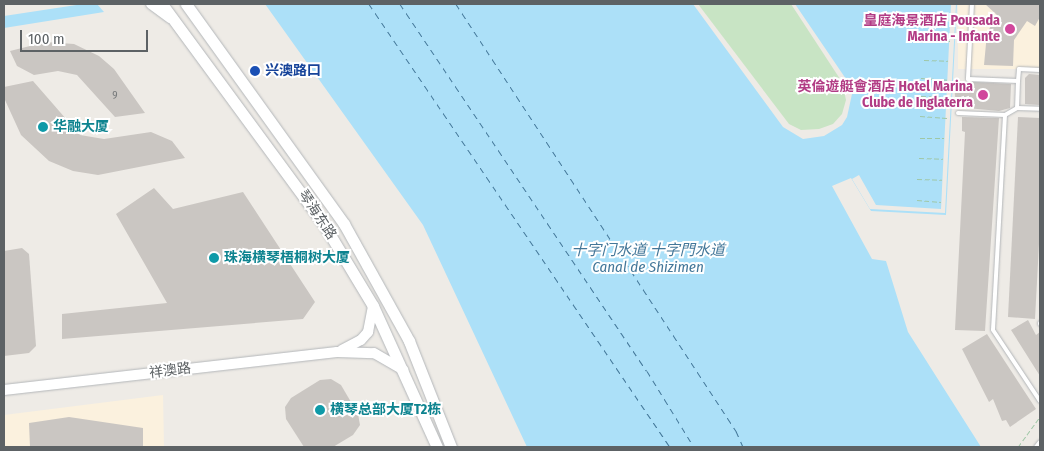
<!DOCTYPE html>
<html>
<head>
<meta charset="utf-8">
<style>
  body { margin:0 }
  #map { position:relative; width:1044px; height:451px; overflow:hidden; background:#eeebe6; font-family:"Fira Sans Condensed","Noto Sans SC",sans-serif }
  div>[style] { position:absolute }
  .commercial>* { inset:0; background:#fbf1de; transform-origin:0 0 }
  .green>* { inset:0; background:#c8e4c4 }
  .water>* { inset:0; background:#ace0f8 }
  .pier>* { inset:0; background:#eeebe6 }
  .ferry>* { height:1px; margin-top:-0.5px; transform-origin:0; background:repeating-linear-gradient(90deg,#437799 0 6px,transparent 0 11px) }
  .building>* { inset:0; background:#cac6c2 }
  .path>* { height:1px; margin-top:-0.5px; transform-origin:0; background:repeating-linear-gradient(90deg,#9fc7a6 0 5px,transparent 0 7.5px) }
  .roads { filter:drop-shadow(0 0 1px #b3b6b9) drop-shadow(0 0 1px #b3b6b9) }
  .service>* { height:4px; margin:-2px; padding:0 2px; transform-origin:2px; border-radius:2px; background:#fff }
  .tertiary>* { height:10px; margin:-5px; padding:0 5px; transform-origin:5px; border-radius:5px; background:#fff }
  .secondary>* { height:11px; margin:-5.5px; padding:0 5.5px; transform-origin:5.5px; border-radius:5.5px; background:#fff }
  .dots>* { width:14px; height:14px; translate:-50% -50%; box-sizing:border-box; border:2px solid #fff; border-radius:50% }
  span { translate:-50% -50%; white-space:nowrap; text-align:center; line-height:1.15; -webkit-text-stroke:4px #fff; paint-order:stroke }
  .number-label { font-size:11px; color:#787b7c }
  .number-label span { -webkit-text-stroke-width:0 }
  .hotel-label { font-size:14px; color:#b23c85; font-weight:700 }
  .right { translate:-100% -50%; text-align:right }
  .transit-label { font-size:14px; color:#164399; font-weight:700 }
  .left { translate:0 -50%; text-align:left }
  .culture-label { font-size:14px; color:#0d838f; font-weight:700 }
  .street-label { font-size:14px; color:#5d6265 }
  .water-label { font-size:15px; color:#437799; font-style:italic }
  .frame { position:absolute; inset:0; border:5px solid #5d6265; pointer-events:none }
  .scale { position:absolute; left:20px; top:30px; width:128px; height:22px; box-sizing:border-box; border:2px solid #5d6265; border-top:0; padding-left:6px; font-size:15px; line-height:18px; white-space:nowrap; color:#5d6265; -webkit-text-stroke:4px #fff; paint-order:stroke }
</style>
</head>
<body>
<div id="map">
  <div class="commercial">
    <i style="left:958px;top:4px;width:82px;height:65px"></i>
    <i style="clip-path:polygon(163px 395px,164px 447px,4px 447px,4px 415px)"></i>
  </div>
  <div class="green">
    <i style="clip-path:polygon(698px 4px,791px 4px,842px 82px,846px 100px,842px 114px,833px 124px,819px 129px,801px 130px,789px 124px)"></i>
  </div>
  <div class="water">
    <i style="clip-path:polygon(83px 4px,97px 4px,104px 12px,4px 28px,4px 16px)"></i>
    <i style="clip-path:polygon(265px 4px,693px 4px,783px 127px,803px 139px,824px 136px,842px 125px,847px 117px,852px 94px,846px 79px,795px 4px,957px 4px,946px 215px,871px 211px,851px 178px,832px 186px,872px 259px,886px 261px,908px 332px,981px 447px,527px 447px,423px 225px)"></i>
  </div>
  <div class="pier">
    <i style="clip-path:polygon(951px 4px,956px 4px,945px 213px,870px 209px,852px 179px,859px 175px,876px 205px,941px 209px)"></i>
  </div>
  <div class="ferry">
    <i style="left:369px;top:4px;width:536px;rotate:55.81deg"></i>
    <i style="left:400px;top:4px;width:442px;rotate:56.1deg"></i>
    <i style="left:647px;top:371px;width:89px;rotate:58.3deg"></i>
    <i style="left:456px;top:4px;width:511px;rotate:56.75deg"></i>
    <i style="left:736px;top:431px;width:17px;rotate:66deg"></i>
  </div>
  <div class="building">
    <i style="clip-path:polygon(985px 4px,1040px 4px,1040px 17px,1035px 26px,1027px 21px,1014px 40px,1013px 66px,984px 65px,987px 33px,997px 15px)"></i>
    <i style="clip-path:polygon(46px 42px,74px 44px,99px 56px,114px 69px,145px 113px,115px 117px,77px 75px,58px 71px,34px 75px,17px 66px,10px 51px)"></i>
    <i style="clip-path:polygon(1029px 74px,1040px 75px,1040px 105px,1025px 104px,1025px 78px)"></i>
    <i style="clip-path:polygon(33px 81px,80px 135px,104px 139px,151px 132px,172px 141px,185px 158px,98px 175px,73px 171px,49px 161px,21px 135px,5px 100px,4px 87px)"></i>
    <i style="clip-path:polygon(958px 81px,1011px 84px,1010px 108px,999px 111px,956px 107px,954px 84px)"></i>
    <i style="clip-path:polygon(962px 117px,999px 118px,985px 331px,955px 330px,965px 132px,962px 131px)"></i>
    <i style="clip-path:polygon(1018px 117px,1040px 118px,1040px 225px,1035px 319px,1008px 317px)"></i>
    <i style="clip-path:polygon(154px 188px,173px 209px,243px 192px,315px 302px,303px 319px,62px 339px,62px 314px,167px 303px,116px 214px)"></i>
    <i style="clip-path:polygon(22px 248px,29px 254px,36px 346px,29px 353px,4px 356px,4px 251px)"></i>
    <i style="clip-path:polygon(1028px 320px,1036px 335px,1040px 332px,1040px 376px,1011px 330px)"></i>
    <i style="clip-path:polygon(987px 334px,1036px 409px,1010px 427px,1006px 420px,1002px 421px,993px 399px,989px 402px,962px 349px)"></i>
    <i style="clip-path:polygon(331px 379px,341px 385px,358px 414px,360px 425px,353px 435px,333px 447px,304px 447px,286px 419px,285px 407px,291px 398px,320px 380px)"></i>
    <i style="clip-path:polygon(69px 417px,143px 428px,143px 447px,30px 447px,29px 423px)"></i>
  </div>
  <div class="path">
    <i style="left:926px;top:19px;width:25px;rotate:2deg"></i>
    <i style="left:924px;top:40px;width:26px;rotate:2deg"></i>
    <i style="left:924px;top:60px;width:24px;rotate:2deg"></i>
    <i style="left:921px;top:78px;width:26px;rotate:4deg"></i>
    <i style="left:921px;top:96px;width:26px;rotate:2deg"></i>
    <i style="left:920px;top:116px;width:27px;rotate:4deg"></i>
    <i style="left:920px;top:138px;width:24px"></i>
    <i style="left:919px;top:158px;width:24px;rotate:2deg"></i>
    <i style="left:917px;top:179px;width:25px;rotate:2deg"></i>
    <i style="left:917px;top:200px;width:24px;rotate:5deg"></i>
    <i style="left:1018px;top:447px;width:37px;rotate:-54deg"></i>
  </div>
  <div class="roads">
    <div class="service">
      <i style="left:972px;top:4px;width:75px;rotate:93.1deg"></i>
      <i style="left:968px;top:79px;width:50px;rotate:2.3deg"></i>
      <i style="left:1018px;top:81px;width:27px;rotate:92deg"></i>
      <i style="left:1018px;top:81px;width:12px;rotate:-85deg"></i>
      <i style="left:1019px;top:69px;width:21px;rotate:3deg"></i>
      <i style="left:958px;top:113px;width:47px;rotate:2.4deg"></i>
      <i style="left:1005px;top:115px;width:14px;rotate:-30deg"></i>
      <i style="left:1017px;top:108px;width:23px;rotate:2deg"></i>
      <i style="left:1005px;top:115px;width:215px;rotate:93.2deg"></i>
      <i style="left:993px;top:330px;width:85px;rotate:56.5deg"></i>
      <i style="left:1040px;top:323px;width:1px;rotate:90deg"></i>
      <i style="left:1036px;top:447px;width:6px;rotate:-51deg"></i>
    </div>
    <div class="tertiary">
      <i style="left:151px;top:4px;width:24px;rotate:36deg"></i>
      <i style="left:342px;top:350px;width:21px;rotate:-28deg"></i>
      <i style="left:361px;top:340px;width:11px;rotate:-49deg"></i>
      <i style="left:368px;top:332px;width:26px;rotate:-79deg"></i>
      <i style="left:4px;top:390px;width:335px;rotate:-6.5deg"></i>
      <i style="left:337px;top:352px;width:37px;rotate:2deg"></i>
      <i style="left:374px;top:353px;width:34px;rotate:30deg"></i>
    </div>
    <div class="secondary">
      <i style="left:162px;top:4px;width:272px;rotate:53.7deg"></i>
      <i style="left:323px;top:223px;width:97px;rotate:58.9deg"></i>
      <i style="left:373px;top:306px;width:155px;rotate:65.6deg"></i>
      <i style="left:186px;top:4px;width:271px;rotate:54.3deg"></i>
      <i style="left:344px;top:224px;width:134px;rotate:60.9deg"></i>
      <i style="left:409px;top:341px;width:114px;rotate:68.4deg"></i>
    </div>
  </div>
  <div class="dots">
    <i style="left:1010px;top:29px;background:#d1479c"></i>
    <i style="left:255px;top:71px;background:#1a4fb4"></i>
    <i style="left:983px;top:95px;background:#d1479c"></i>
    <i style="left:43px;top:127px;background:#0f9aa8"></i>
    <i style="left:214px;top:258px;background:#0f9aa8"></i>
    <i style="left:320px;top:410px;background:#0f9aa8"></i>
  </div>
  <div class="number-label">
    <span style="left:115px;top:96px">9</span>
  </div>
  <div class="hotel-label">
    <span class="right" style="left:1000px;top:29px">皇庭海景酒店 Pousada<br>Marina - Infante</span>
    <span class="right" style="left:973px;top:95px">英倫遊艇會酒店 Hotel Marina<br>Clube de Inglaterra</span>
  </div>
  <div class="transit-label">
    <span class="left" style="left:265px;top:71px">兴澳路口</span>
  </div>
  <div class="culture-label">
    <span class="left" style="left:53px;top:127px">华融大厦</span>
    <span class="left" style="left:224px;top:258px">珠海横琴梧桐树大厦</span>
    <span class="left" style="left:330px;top:410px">横琴总部大厦T2栋</span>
  </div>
  <div class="street-label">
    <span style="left:317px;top:215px;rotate:56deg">琴海东路</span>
    <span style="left:170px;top:371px;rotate:-7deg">祥澳路</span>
  </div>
  <div class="water-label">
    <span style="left:648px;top:259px">十字门水道 十字門水道<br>Canal de Shizimen</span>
  </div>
  <div class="frame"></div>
  <div class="scale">100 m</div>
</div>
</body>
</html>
